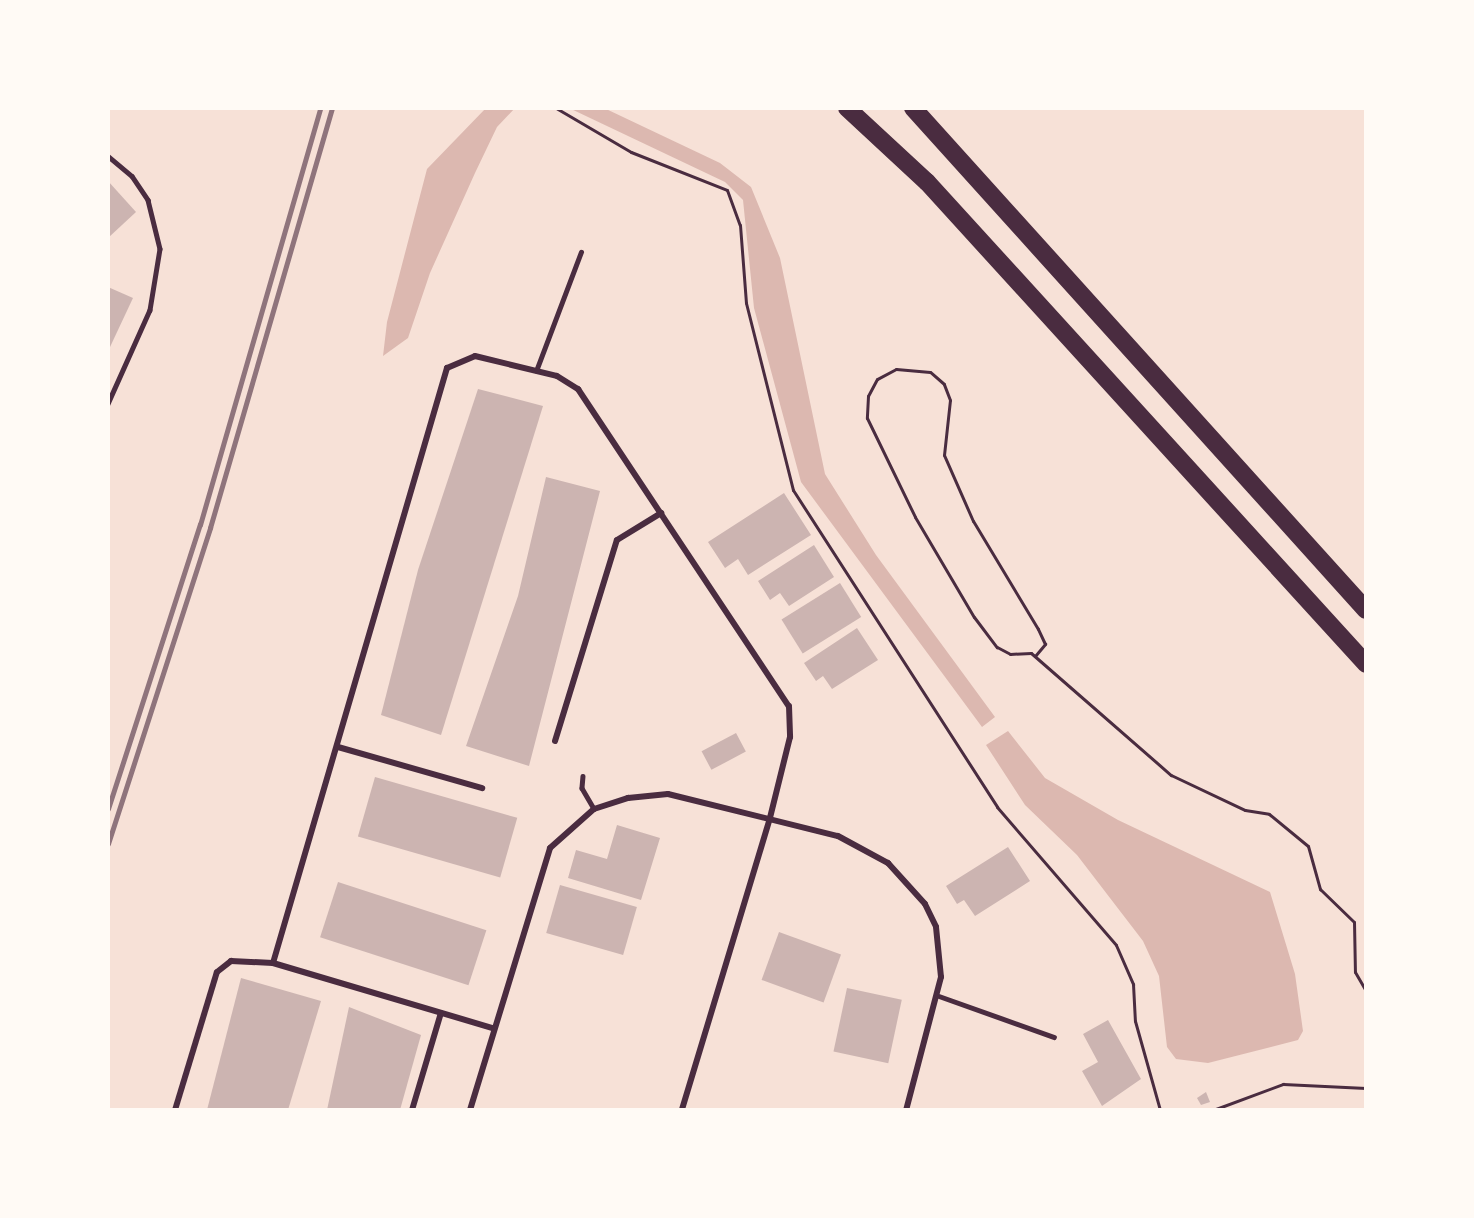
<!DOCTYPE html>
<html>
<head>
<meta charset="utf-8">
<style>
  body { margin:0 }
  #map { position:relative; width:1474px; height:1218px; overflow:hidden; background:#f7e1d7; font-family:"DM Sans",sans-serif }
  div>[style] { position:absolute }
  .water>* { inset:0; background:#dcb8b0 }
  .building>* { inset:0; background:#ccb4b1; transform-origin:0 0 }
  .path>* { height:3px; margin:-1.5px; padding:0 1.5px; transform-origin:1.5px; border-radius:1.5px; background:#4a2c40 }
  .service>* { height:4.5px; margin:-2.25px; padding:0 2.25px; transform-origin:2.25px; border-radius:2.25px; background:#4a2c40 }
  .minor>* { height:6px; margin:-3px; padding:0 3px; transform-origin:3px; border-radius:3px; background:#4a2c40 }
  .motorway>* { height:18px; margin:-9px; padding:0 9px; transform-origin:9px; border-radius:9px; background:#4a2c40 }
  .rail>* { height:4.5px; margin:-2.25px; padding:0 2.25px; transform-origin:2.25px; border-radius:2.25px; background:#8f747c }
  span { translate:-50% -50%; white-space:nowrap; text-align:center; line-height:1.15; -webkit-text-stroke:4.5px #fffaf5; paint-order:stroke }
  .frame { position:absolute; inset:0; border:110px solid #fffaf5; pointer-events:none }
</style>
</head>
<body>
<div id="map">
  <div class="water">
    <i style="clip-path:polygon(486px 108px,515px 108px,497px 127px,475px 173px,430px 273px,408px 338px,383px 356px,387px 322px,427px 169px)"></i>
    <i style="clip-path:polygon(569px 108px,604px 108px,720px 163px,751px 187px,780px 258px,825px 474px,876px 555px,995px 717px,982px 727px,801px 482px,754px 308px,743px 200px,725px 182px)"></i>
    <i style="clip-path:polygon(1008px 731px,1045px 778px,1118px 820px,1270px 892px,1295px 974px,1303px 1031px,1298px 1040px,1208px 1063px,1176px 1059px,1167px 1047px,1159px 976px,1143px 941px,1077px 855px,1025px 805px,986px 745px)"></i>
  </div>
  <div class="building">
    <i style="clip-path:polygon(108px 181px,136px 212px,108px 238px)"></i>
    <i style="clip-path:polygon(108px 287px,133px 298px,110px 347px,108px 346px)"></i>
    <i style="clip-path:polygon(478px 389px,543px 406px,441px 735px,381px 715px,418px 570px)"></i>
    <i style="clip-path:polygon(546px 477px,600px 491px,529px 766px,466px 746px,518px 596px)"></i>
    <i style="clip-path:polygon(784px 493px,811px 535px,748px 575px,738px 559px,725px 568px,708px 542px)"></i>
    <i style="clip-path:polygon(814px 545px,834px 577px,789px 606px,780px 593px,770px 600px,758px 581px)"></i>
    <i style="left:840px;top:583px;width:40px;height:69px;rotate:58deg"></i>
    <i style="clip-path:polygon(857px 628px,878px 660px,832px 689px,823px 676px,816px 681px,804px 663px)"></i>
    <i style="left:736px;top:733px;width:21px;height:39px;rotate:62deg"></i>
    <i style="left:375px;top:777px;width:148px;height:62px;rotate:16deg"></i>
    <i style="clip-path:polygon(617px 825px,660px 838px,641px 900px,568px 878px,576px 850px,607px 859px)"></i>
    <i style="clip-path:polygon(1008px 847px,1030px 881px,975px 916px,964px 900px,957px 904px,946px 886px)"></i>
    <i style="left:338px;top:882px;width:156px;height:58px;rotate:18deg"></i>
    <i style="left:560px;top:885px;width:80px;height:50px;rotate:16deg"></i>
    <i style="left:779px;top:932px;width:66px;height:51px;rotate:20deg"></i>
    <i style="clip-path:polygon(241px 978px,321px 1001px,288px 1110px,207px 1110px)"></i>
    <i style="left:847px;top:988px;width:56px;height:65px;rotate:12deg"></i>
    <i style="clip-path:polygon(349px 1007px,421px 1035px,400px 1110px,327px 1110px)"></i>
    <i style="clip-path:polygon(1108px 1020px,1141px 1079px,1102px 1106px,1082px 1071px,1098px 1062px,1083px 1034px)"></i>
    <i style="clip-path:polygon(1206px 1092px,1210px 1102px,1201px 1105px,1197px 1098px)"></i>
  </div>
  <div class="path">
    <i style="left:556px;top:108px;width:87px;rotate:30.4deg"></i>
    <i style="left:631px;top:152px;width:103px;rotate:21.6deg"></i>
    <i style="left:727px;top:190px;width:37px;rotate:70deg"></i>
    <i style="left:740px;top:225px;width:78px;rotate:85.6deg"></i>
    <i style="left:746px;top:303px;width:193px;rotate:75.9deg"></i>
    <i style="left:793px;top:490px;width:377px;rotate:57.2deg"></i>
    <i style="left:997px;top:807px;width:182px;rotate:49.2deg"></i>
    <i style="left:1116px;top:945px;width:43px;rotate:66.4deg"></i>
    <i style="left:1133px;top:984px;width:37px;rotate:87deg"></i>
    <i style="left:1135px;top:1021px;width:92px;rotate:74.3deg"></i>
    <i style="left:1035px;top:656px;width:16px;rotate:-50deg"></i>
    <i style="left:1045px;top:644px;width:17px;rotate:-115deg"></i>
    <i style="left:1038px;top:629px;width:126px;rotate:-121deg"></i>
    <i style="left:973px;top:521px;width:72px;rotate:-113.7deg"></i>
    <i style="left:944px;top:455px;width:55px;rotate:-83.8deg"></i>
    <i style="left:950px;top:400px;width:17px;rotate:-111deg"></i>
    <i style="left:944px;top:384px;width:18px;rotate:-139deg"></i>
    <i style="left:930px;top:372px;width:34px;rotate:-175deg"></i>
    <i style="left:896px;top:369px;width:21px;rotate:152deg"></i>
    <i style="left:877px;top:379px;width:19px;rotate:118deg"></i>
    <i style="left:868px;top:396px;width:22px;rotate:93deg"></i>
    <i style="left:867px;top:418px;width:110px;rotate:64.1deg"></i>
    <i style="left:915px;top:517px;width:116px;rotate:59.5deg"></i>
    <i style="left:974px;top:617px;width:38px;rotate:53deg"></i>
    <i style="left:997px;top:647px;width:15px;rotate:28deg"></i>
    <i style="left:1010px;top:654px;width:21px;rotate:-3deg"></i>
    <i style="left:1031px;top:653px;width:186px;rotate:41.1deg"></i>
    <i style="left:1171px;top:775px;width:82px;rotate:25.3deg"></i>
    <i style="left:1245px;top:810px;width:24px;rotate:9deg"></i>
    <i style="left:1269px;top:814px;width:50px;rotate:39.4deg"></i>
    <i style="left:1308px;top:846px;width:45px;rotate:74.4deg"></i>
    <i style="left:1320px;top:889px;width:47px;rotate:44.1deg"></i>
    <i style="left:1354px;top:922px;width:50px;rotate:88.9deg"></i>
    <i style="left:1355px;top:972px;width:22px;rotate:60deg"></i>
    <i style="left:1213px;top:1110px;width:75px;rotate:-20.4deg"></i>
    <i style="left:1283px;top:1084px;width:83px;rotate:2.8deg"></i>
  </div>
  <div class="service">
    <i style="left:108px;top:156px;width:31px;rotate:40deg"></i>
    <i style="left:132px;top:176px;width:29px;rotate:56deg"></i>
    <i style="left:148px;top:200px;width:50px;rotate:76.2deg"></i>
    <i style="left:160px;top:249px;width:62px;rotate:99.3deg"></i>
    <i style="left:150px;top:310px;width:103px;rotate:114.1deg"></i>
    <i style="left:536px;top:371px;width:127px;rotate:-69.3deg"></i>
    <i style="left:583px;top:776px;width:12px;rotate:95deg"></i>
    <i style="left:582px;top:788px;width:24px;rotate:60deg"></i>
    <i style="left:939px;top:996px;width:122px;rotate:19.6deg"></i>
  </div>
  <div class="minor">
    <i style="left:555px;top:741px;width:210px;rotate:-72.9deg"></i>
    <i style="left:617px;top:540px;width:52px;rotate:-31.5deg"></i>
    <i style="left:338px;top:747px;width:150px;rotate:15.9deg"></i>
    <i style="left:273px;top:963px;width:620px;rotate:-73.7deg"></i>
    <i style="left:447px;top:368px;width:30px;rotate:-23deg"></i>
    <i style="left:475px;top:356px;width:84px;rotate:13.7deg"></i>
    <i style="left:557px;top:376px;width:25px;rotate:32deg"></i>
    <i style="left:578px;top:389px;width:381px;rotate:56.4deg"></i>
    <i style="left:789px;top:706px;width:31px;rotate:88deg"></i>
    <i style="left:790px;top:737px;width:83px;rotate:103.9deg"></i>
    <i style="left:770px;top:818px;width:305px;rotate:106.8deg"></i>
    <i style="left:175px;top:1110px;width:144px;rotate:-73.1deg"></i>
    <i style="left:217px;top:972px;width:18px;rotate:-38deg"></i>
    <i style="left:231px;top:961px;width:42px;rotate:2.7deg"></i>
    <i style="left:273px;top:963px;width:229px;rotate:16.5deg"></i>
    <i style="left:412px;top:1110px;width:101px;rotate:-73.4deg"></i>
    <i style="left:470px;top:1110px;width:274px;rotate:-73deg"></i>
    <i style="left:550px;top:848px;width:59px;rotate:-41.6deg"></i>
    <i style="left:594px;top:809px;width:36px;rotate:-18deg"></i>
    <i style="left:628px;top:798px;width:40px;rotate:-5.7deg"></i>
    <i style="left:668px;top:794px;width:175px;rotate:13.9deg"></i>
    <i style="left:838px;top:836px;width:57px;rotate:28.4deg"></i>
    <i style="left:888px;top:863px;width:55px;rotate:47.9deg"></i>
    <i style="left:925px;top:904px;width:25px;rotate:64deg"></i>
    <i style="left:936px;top:927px;width:50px;rotate:84.3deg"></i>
    <i style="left:941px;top:977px;width:138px;rotate:104.7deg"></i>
  </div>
  <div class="motorway">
    <i style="left:847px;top:108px;width:109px;rotate:42.8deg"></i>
    <i style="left:927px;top:182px;width:652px;rotate:47.67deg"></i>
    <i style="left:913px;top:108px;width:676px;rotate:47.94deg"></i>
  </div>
  <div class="rail">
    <i style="left:108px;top:809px;width:299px;rotate:-72.1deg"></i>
    <i style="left:200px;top:525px;width:434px;rotate:-73.9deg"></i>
    <i style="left:108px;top:844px;width:332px;rotate:-72.1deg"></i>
    <i style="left:210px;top:528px;width:437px;rotate:-73.8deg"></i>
  </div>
  <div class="frame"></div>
</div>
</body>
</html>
